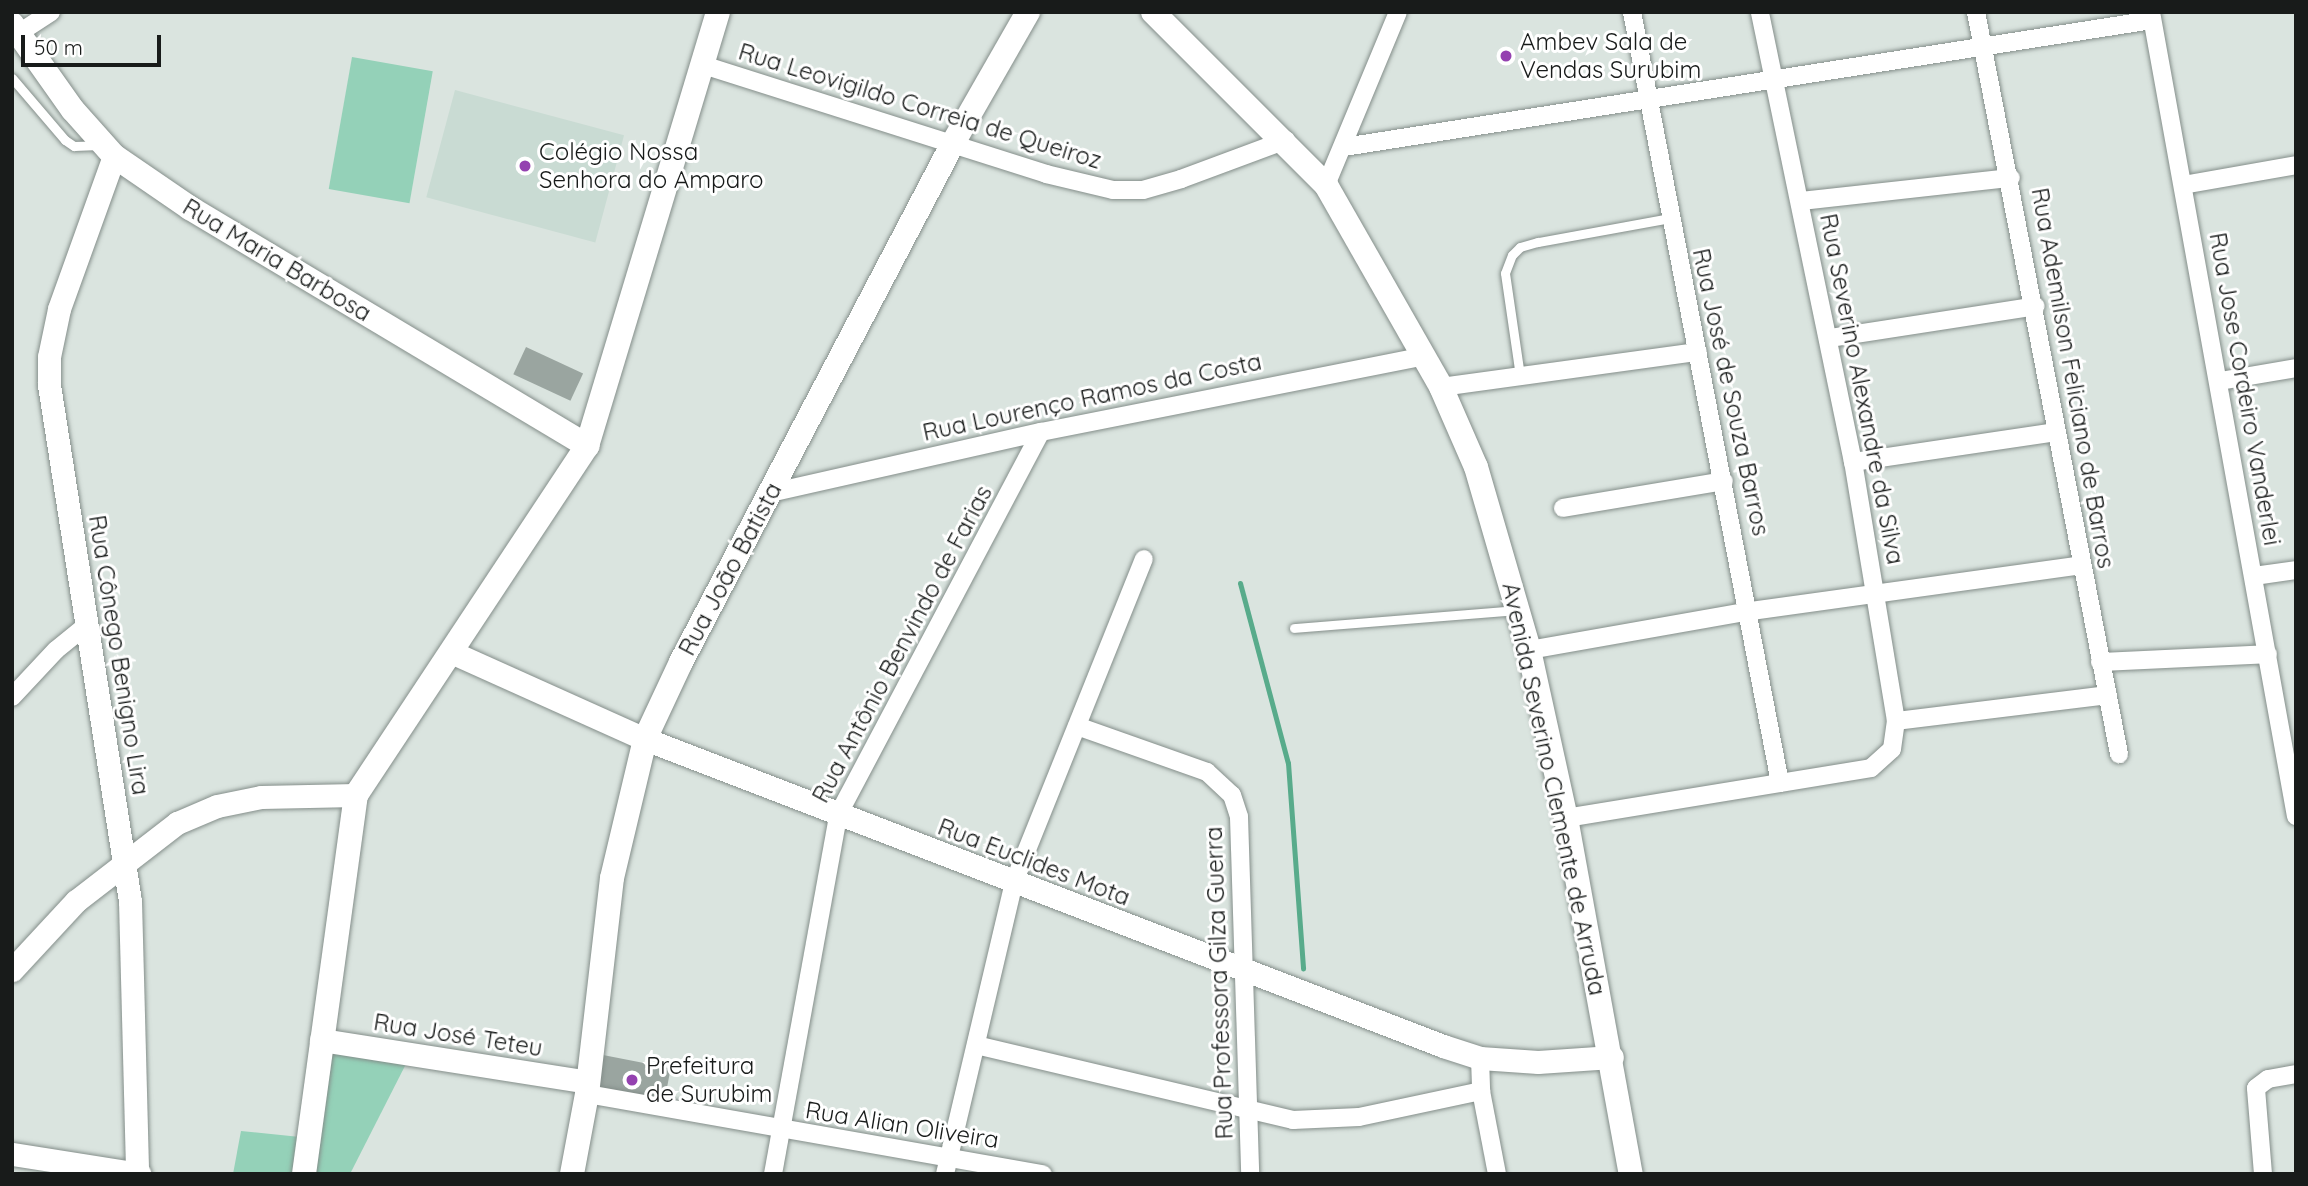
<!DOCTYPE html>
<html>
<head>
<meta charset="utf-8">
<style>
  body { margin:0 }
  #map { position:relative; width:2308px; height:1186px; overflow:hidden; background:#dae4df; font-family:Quicksand,sans-serif }
  div>[style] { position:absolute }
  .built>* { inset:0; background:#c9dbd3; transform-origin:0 0 }
  .green>* { inset:0; background:#94d1b8; transform-origin:0 0 }
  .stream>* { height:5px; margin:-2.5px; padding:0 2.5px; transform-origin:2.5px; border-radius:2.5px; background:#58ab8b }
  .building>* { inset:0; background:#9aa5a0; transform-origin:0 0 }
  .roads { filter:drop-shadow(0 0 2px #848e8a) drop-shadow(0 0 2px #848e8a) }
  .service>* { height:9px; margin:-4.5px; padding:0 4.5px; transform-origin:4.5px; border-radius:4.5px; background:#fff }
  .minor>* { height:18px; margin:-9px; padding:0 9px; transform-origin:9px; border-radius:9px; background:#fff }
  .tertiary>* { height:23px; margin:-11.5px; padding:0 11.5px; transform-origin:11.5px; border-radius:11.5px; background:#fff }
  .secondary>* { height:24px; margin:-12px; padding:0 12px; transform-origin:12px; border-radius:12px; background:#fff }
  .dots>* { width:19px; height:19px; translate:-50% -50%; box-sizing:border-box; border:4px solid #fff; border-radius:50% }
  span { translate:-50% -50%; white-space:nowrap; text-align:center; line-height:1.15; -webkit-text-stroke:6px #fff; paint-order:stroke }
  .poi-label { font-size:24px; color:#181b1a }
  .left { translate:0 -50%; text-align:left }
  .street-label { font-size:24px; color:#181b1a }
  .frame { position:absolute; inset:0; border:14px solid #181b1a; pointer-events:none }
  .scale { position:absolute; left:21px; top:35px; width:140px; height:32px; box-sizing:border-box; border:4px solid #181b1a; border-top:0; padding-left:9px; font-size:21px; line-height:24px; white-space:nowrap; color:#181b1a; -webkit-text-stroke:5px #fff; paint-order:stroke }
</style>
</head>
<body>
<div id="map">
  <div class="built">
    <i style="left:455px;top:90px;width:175px;height:111px;rotate:15deg"></i>
  </div>
  <div class="green">
    <i style="left:352px;top:57px;width:82px;height:134px;rotate:10deg"></i>
    <i style="clip-path:polygon(328px 1047px,408px 1060px,350px 1174px,308px 1174px)"></i>
    <i style="clip-path:polygon(241px 1131px,300px 1137px,294px 1174px,233px 1174px)"></i>
  </div>
  <div class="stream">
    <i style="left:1240px;top:583px;width:186px;rotate:75.1deg"></i>
    <i style="left:1288px;top:763px;width:206px;rotate:85.8deg"></i>
  </div>
  <div class="building">
    <i style="left:526px;top:347px;width:63px;height:30px;rotate:25deg"></i>
    <i style="left:603px;top:1055px;width:69px;height:38px;rotate:11deg"></i>
  </div>
  <div class="roads">
    <div class="service">
      <i style="left:12px;top:78px;width:82px;rotate:49.5deg"></i>
      <i style="left:65px;top:140px;width:11px;rotate:34deg"></i>
      <i style="left:74px;top:146px;width:25px;rotate:-2deg"></i>
      <i style="left:1520px;top:376px;width:104px;rotate:-98.3deg"></i>
      <i style="left:1505px;top:273px;width:19px;rotate:-69deg"></i>
      <i style="left:1512px;top:255px;width:11px;rotate:-45deg"></i>
      <i style="left:1520px;top:247px;width:19px;rotate:-16deg"></i>
      <i style="left:1538px;top:242px;width:134px;rotate:-10.3deg"></i>
      <i style="left:1294px;top:628px;width:223px;rotate:-4.6deg"></i>
    </div>
    <div class="minor">
      <i style="left:1632px;top:12px;width:785px;rotate:79.13deg"></i>
      <i style="left:1976px;top:12px;width:756px;rotate:79.09deg"></i>
      <i style="left:2151px;top:12px;width:817px;rotate:79.78deg"></i>
      <i style="left:19px;top:33px;width:38px;rotate:-33deg"></i>
      <i style="left:700px;top:64px;width:363px;rotate:17.6deg"></i>
      <i style="left:1046px;top:174px;width:69px;rotate:13.4deg"></i>
      <i style="left:1113px;top:190px;width:30px"></i>
      <i style="left:1143px;top:190px;width:40px;rotate:-16deg"></i>
      <i style="left:1181px;top:179px;width:112px;rotate:-20.4deg"></i>
      <i style="left:1344px;top:147px;width:818px;rotate:-8.93deg"></i>
      <i style="left:1326px;top:185px;width:187px;rotate:-67.4deg"></i>
      <i style="left:2183px;top:185px;width:115px;rotate:-10deg"></i>
      <i style="left:1801px;top:201px;width:211px;rotate:-6.3deg"></i>
      <i style="left:1830px;top:338px;width:208px;rotate:-8.8deg"></i>
      <i style="left:2220px;top:381px;width:77px;rotate:-9.7deg"></i>
      <i style="left:1441px;top:387px;width:259px;rotate:-7.8deg"></i>
      <i style="left:1853px;top:462px;width:205px;rotate:-8.4deg"></i>
      <i style="left:770px;top:493px;width:278px;rotate:-12.7deg"></i>
      <i style="left:1041px;top:432px;width:391px;rotate:-11.2deg"></i>
      <i style="left:1563px;top:508px;width:163px;rotate:-9.5deg"></i>
      <i style="left:2254px;top:576px;width:42px;rotate:-8.1deg"></i>
      <i style="left:1529px;top:650px;width:225px;rotate:-10deg"></i>
      <i style="left:1751px;top:611px;width:334px;rotate:-7.9deg"></i>
      <i style="left:2100px;top:662px;width:168px;rotate:-2.7deg"></i>
      <i style="left:12px;top:697px;width:64px;rotate:-46.9deg"></i>
      <i style="left:56px;top:650px;width:40px;rotate:-39deg"></i>
      <i style="left:1896px;top:721px;width:213px;rotate:-7deg"></i>
      <i style="left:1077px;top:726px;width:138px;rotate:19.5deg"></i>
      <i style="left:1207px;top:772px;width:34px;rotate:43deg"></i>
      <i style="left:1232px;top:795px;width:23px;rotate:72deg"></i>
      <i style="left:1239px;top:817px;width:357px;rotate:88.2deg"></i>
      <i style="left:1566px;top:818px;width:309px;rotate:-9.3deg"></i>
      <i style="left:1871px;top:768px;width:28px;rotate:-42deg"></i>
      <i style="left:1892px;top:749px;width:28px;rotate:-82deg"></i>
      <i style="left:1896px;top:721px;width:263px;rotate:-99.4deg"></i>
      <i style="left:1853px;top:462px;width:460px;rotate:-101.7deg"></i>
      <i style="left:976px;top:1045px;width:326px;rotate:13.3deg"></i>
      <i style="left:1293px;top:1120px;width:66px;rotate:-2.6deg"></i>
      <i style="left:1359px;top:1117px;width:125px;rotate:-12deg"></i>
      <i style="left:1480px;top:1058px;width:33px;rotate:88deg"></i>
      <i style="left:1481px;top:1091px;width:85px;rotate:79.1deg"></i>
      <i style="left:587px;top:1094px;width:463px;rotate:10deg"></i>
      <i style="left:773px;top:1174px;width:365px;rotate:-79.7deg"></i>
      <i style="left:838px;top:815px;width:433px;rotate:-62.1deg"></i>
      <i style="left:945px;top:1174px;width:300px;rotate:-76.7deg"></i>
      <i style="left:1014px;top:882px;width:348px;rotate:-68.1deg"></i>
      <i style="left:2263px;top:1174px;width:86px;rotate:-94.7deg"></i>
      <i style="left:2256px;top:1088px;width:15px;rotate:-37deg"></i>
      <i style="left:2268px;top:1079px;width:28px;rotate:-10deg"></i>
    </div>
    <div class="tertiary">
      <i style="left:114px;top:156px;width:163px;rotate:109.8deg"></i>
      <i style="left:59px;top:309px;width:49px;rotate:101.8deg"></i>
      <i style="left:49px;top:357px;width:28px;rotate:90deg"></i>
      <i style="left:49px;top:385px;width:522px;rotate:81.08deg"></i>
      <i style="left:130px;top:901px;width:272px;rotate:88.5deg"></i>
      <i style="left:451px;top:652px;width:213px;rotate:24.2deg"></i>
      <i style="left:645px;top:739px;width:855px;rotate:21.04deg"></i>
      <i style="left:1443px;top:1046px;width:39px;rotate:18deg"></i>
      <i style="left:1480px;top:1058px;width:58px;rotate:3.9deg"></i>
      <i style="left:1538px;top:1062px;width:74px;rotate:-3.9deg"></i>
      <i style="left:12px;top:970px;width:94px;rotate:-47.2deg"></i>
      <i style="left:76px;top:901px;width:128px;rotate:-37.7deg"></i>
      <i style="left:177px;top:823px;width:43px;rotate:-23deg"></i>
      <i style="left:217px;top:806px;width:45px;rotate:-11.6deg"></i>
      <i style="left:261px;top:797px;width:95px;rotate:-1.2deg"></i>
      <i style="left:321px;top:1040px;width:270px;rotate:8.9deg"></i>
      <i style="left:12px;top:1154px;width:129px;rotate:8.9deg"></i>
    </div>
    <div class="secondary">
      <i style="left:1153px;top:12px;width:245px;rotate:45deg"></i>
      <i style="left:1326px;top:185px;width:232px;rotate:60.3deg"></i>
      <i style="left:1441px;top:387px;width:87px;rotate:66.4deg"></i>
      <i style="left:1476px;top:467px;width:191px;rotate:73.8deg"></i>
      <i style="left:1529px;top:650px;width:172px;rotate:77.6deg"></i>
      <i style="left:1566px;top:818px;width:362px;rotate:79.7deg"></i>
      <i style="left:12px;top:24px;width:105px;rotate:54.7deg"></i>
      <i style="left:73px;top:110px;width:62px;rotate:48.3deg"></i>
      <i style="left:114px;top:156px;width:92px;rotate:34.4deg"></i>
      <i style="left:190px;top:208px;width:463px;rotate:30.9deg"></i>
      <i style="left:304px;top:1174px;width:383px;rotate:-82.2deg"></i>
      <i style="left:356px;top:795px;width:419px;rotate:-56.5deg"></i>
      <i style="left:587px;top:446px;width:453px;rotate:-73.2deg"></i>
      <i style="left:572px;top:1174px;width:81px;rotate:-79.4deg"></i>
      <i style="left:587px;top:1094px;width:217px;rotate:-83.4deg"></i>
      <i style="left:612px;top:878px;width:143px;rotate:-76.6deg"></i>
      <i style="left:645px;top:739px;width:85px;rotate:-64.9deg"></i>
      <i style="left:681px;top:662px;width:586px;rotate:-62.34deg"></i>
      <i style="left:953px;top:143px;width:151px;rotate:-60.2deg"></i>
    </div>
  </div>
  <div class="dots">
    <i style="left:1506px;top:56px;background:#9441b0"></i>
    <i style="left:525px;top:166px;background:#9441b0"></i>
    <i style="left:632px;top:1080px;background:#9441b0"></i>
  </div>
  <div class="poi-label">
    <span class="left" style="left:1520px;top:56px">Ambev Sala de<br>Vendas Surubim</span>
    <span class="left" style="left:539px;top:166px">Colégio Nossa<br>Senhora do Amparo</span>
    <span class="left" style="left:646px;top:1080px">Prefeitura<br>de Surubim</span>
  </div>
  <div class="street-label">
    <span style="left:920px;top:106px;rotate:17deg">Rua Leovigildo Correia de Queiroz</span>
    <span style="left:277px;top:260px;rotate:31deg">Rua Maria Barbosa</span>
    <span style="left:2073px;top:378px;rotate:80deg">Rua Ademilson Feliciano de Barros</span>
    <span style="left:1862px;top:389px;rotate:79deg">Rua Severino Alexandre da Silva</span>
    <span style="left:2245px;top:389px;rotate:80deg">Rua Jose Cordeiro Vanderlei</span>
    <span style="left:1731px;top:392px;rotate:78deg">Rua José de Souza Barros</span>
    <span style="left:1092px;top:397px;rotate:-12deg">Rua Lourenço Ramos da Costa</span>
    <span style="left:730px;top:569px;rotate:-62deg">Rua João Batista</span>
    <span style="left:902px;top:644px;rotate:-62deg">Rua Antônio Benvindo de Farias</span>
    <span style="left:119px;top:655px;rotate:81deg">Rua Cônego Benigno Lira</span>
    <span style="left:1554px;top:789px;rotate:78deg">Avenida Severino Clemente de Arruda</span>
    <span style="left:1034px;top:862px;rotate:21deg">Rua Euclides Mota</span>
    <span style="left:1219px;top:983px;rotate:-92deg">Rua Professora Gilza Guerra</span>
    <span style="left:458px;top:1035px;rotate:9deg">Rua José Teteu</span>
    <span style="left:902px;top:1125px;rotate:9deg">Rua Alian Oliveira</span>
  </div>
  <div class="frame"></div>
  <div class="scale">50 m</div>
</div>
</body>
</html>
